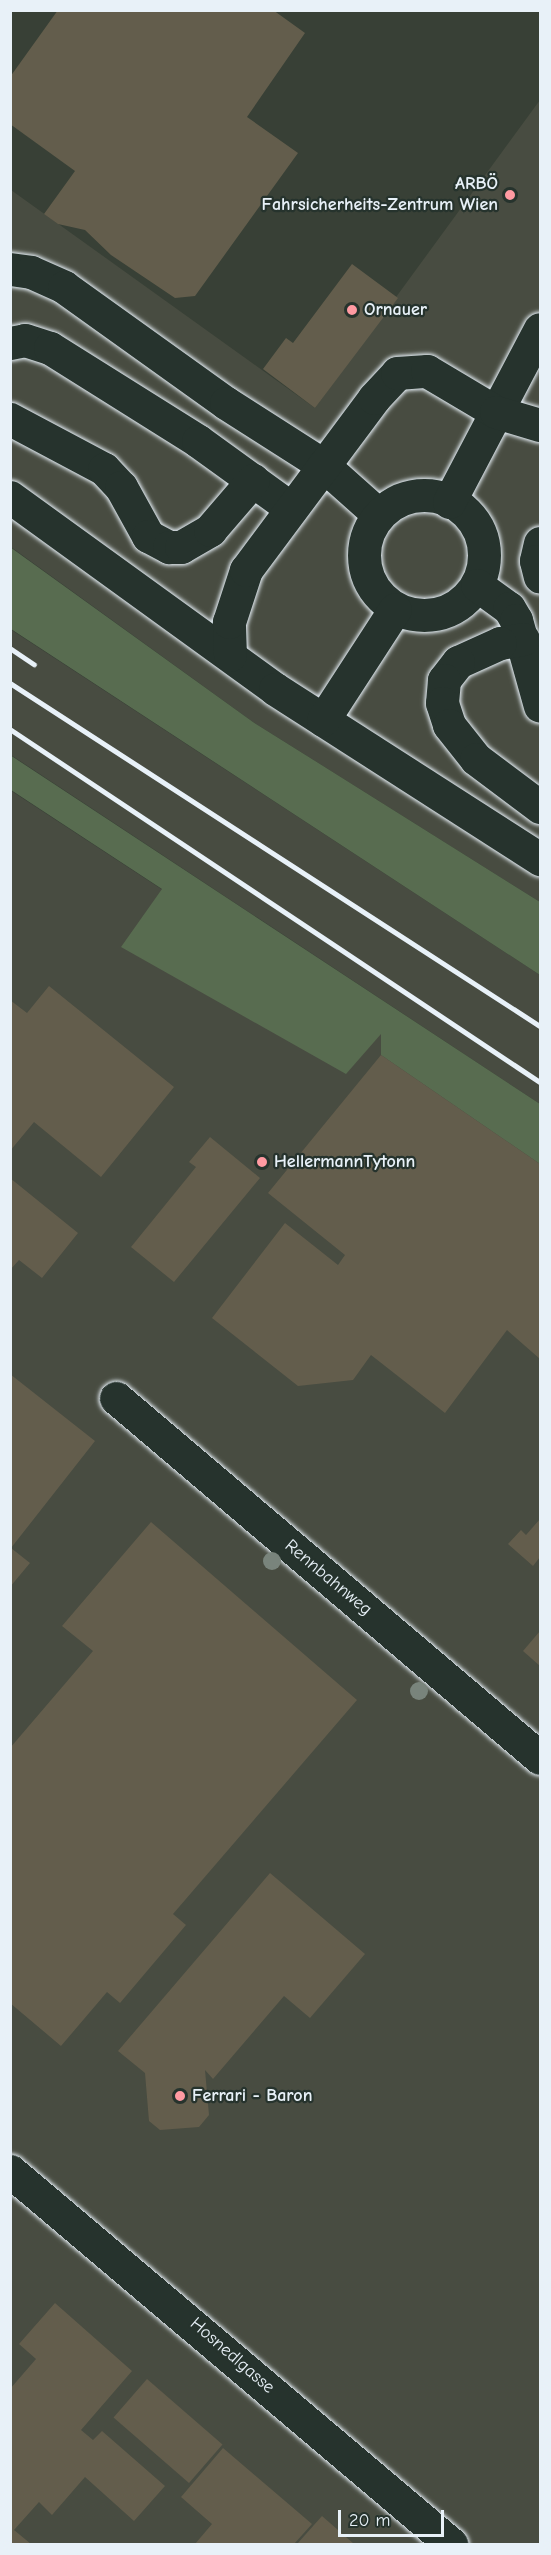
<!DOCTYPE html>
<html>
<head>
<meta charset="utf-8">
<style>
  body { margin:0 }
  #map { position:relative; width:551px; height:2555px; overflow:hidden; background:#384036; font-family:"Comic Neue",sans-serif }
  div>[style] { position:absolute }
  .built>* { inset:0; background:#484c41 }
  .green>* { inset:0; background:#586c50 }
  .building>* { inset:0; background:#635d4c; transform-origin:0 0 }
  .roads { filter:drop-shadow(0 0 2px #e8f1f8) drop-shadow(0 0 2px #e8f1f8) }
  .minor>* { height:33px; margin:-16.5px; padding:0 16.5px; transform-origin:16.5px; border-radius:16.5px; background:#26332d }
  .minor>.ring { margin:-16.5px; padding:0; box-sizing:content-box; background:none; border:33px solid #26332d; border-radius:50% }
  .rail>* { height:4.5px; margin:-2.25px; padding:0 2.25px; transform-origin:2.25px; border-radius:2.25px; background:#e8f1f8 }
  .trees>* { width:18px; height:18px; margin:-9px; border-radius:50%; background:#79847c }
  .dots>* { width:16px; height:16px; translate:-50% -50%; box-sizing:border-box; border:3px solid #26332d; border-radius:50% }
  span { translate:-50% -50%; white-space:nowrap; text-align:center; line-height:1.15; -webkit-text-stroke:4.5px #26332d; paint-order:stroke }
  .poi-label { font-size:18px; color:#e8f1f8; font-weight:700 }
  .right { translate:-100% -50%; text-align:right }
  .left { translate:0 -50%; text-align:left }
  .street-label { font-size:18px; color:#e8f1f8 }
  .frame { position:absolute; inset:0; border:12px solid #e8f1f8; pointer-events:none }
  .scale { position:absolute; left:338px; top:2510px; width:106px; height:27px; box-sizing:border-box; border:3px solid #e8f1f8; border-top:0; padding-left:8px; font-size:18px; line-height:21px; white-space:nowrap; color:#e8f1f8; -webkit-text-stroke:4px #26332d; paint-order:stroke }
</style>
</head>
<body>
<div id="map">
  <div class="built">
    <i style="clip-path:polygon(540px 100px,540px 902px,253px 722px,11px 547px,11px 190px,315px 408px)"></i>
    <i style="clip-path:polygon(10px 629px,540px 975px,540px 1104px,11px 755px)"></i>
    <i style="clip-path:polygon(10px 790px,540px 1137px,540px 2544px,11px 2544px)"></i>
  </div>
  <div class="green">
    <i style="clip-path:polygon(10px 547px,253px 722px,540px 902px,540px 975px,11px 629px)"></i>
    <i style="clip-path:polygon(10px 755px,540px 1104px,540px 1164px,381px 1055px,381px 1034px,346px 1074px,121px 947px,162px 889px,11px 790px)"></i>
  </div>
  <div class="building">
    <i style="clip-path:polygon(58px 10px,273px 10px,305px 33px,247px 117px,298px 153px,195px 296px,175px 298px,111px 255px,85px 230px,58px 224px,44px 214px,75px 171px,10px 124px,10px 77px)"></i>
    <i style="clip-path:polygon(352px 264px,398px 298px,315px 408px,263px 369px,286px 338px,293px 343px)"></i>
    <i style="clip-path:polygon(49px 986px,174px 1087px,101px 1177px,34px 1122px,10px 1151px,10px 1000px,27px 1013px)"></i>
    <i style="clip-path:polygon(381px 1055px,540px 1164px,540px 1359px,507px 1330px,445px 1413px,371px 1355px,353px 1380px,298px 1386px,212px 1318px,285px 1223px,338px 1265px,345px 1255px,268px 1193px)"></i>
    <i style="clip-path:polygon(210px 1137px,260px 1178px,174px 1282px,131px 1247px,196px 1167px,189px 1162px)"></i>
    <i style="clip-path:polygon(10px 1178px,78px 1233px,42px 1278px,19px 1260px,10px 1270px)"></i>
    <i style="clip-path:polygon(10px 1374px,95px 1441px,11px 1548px,30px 1563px,10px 1587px)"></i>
    <i style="clip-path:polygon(540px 1519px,540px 1557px,533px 1566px,508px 1544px,521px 1530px,526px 1535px)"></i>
    <i style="clip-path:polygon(151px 1522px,357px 1700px,173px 1914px,186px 1925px,120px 2003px,107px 1992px,61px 2046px,10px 2003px,10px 1748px,93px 1651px,62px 1626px)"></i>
    <i style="clip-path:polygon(540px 1631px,540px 1666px,523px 1651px)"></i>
    <i style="clip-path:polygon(270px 1873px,365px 1954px,310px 2018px,284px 1996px,213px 2079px,205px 2070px,209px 2115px,199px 2127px,160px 2130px,149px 2121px,145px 2073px,118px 2051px)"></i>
    <i style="clip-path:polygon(55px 2303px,132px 2371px,81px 2430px,93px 2440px,102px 2431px,165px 2486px,134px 2521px,85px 2477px,52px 2515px,39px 2502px,14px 2530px,31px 2544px,10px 2544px,10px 2389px,36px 2359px,19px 2344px)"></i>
    <i style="left:147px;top:2379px;width:100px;height:51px;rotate:41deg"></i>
    <i style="clip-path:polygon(223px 2448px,312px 2524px,294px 2544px,195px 2544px,212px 2524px,181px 2497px)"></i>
    <i style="clip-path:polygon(322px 2516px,354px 2544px,297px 2544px)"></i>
  </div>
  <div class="roads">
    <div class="minor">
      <i style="left:10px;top:269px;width:21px;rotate:8deg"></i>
      <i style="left:31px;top:272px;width:36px;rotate:24deg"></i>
      <i style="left:64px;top:287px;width:199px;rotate:35.6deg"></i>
      <i style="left:226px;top:403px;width:115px;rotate:32.6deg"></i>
      <i style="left:323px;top:465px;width:74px;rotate:41.7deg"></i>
      <i style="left:10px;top:343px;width:15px;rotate:-11deg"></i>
      <i style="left:25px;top:340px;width:26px;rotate:18deg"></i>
      <i style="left:50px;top:348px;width:175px;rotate:32.1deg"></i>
      <i style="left:198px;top:441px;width:115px;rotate:35.8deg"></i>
      <i style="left:10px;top:419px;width:106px;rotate:28deg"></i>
      <i style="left:104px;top:469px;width:25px;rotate:47deg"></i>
      <i style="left:121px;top:487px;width:56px;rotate:61.1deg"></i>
      <i style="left:148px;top:536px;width:24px;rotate:28deg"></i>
      <i style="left:169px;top:547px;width:12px"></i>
      <i style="left:181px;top:547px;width:34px;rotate:-30deg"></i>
      <i style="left:210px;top:530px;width:66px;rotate:-49.3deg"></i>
      <i class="ring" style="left:364px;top:495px;width:87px;height:87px"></i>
      <i style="left:10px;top:497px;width:327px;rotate:35.9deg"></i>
      <i style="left:275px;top:689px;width:315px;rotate:32.7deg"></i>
      <i style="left:449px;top:502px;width:195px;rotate:-62.3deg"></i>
      <i style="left:540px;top:543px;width:18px;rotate:103deg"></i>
      <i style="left:536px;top:561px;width:16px;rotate:76deg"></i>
      <i style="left:477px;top:585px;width:39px;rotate:36deg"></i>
      <i style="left:509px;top:608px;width:14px;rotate:60deg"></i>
      <i style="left:516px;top:620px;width:89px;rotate:74.4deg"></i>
      <i style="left:523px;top:639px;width:23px;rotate:170deg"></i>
      <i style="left:500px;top:643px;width:46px;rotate:155.7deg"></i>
      <i style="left:458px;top:662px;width:23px;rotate:128deg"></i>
      <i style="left:444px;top:680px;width:23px;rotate:95deg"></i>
      <i style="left:442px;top:703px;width:23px;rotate:72deg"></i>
      <i style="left:449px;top:725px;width:43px;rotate:51.5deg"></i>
      <i style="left:476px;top:759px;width:80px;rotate:36.9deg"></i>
      <i style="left:230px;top:655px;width:33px;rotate:-92deg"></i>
      <i style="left:229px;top:622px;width:55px;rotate:-71.9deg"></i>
      <i style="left:246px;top:570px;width:214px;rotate:-53.3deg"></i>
      <i style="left:374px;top:398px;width:34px;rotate:-47deg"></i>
      <i style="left:397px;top:373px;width:30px;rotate:-4deg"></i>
      <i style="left:427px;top:371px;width:80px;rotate:30.7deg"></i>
      <i style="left:496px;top:412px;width:46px;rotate:16.5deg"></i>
      <i style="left:323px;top:720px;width:132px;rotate:-57deg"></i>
      <i style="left:116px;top:1398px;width:556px;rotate:40.33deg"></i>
      <i style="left:10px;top:2171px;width:578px;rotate:40.22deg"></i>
    </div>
  </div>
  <div class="rail">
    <i style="left:10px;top:648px;width:29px;rotate:34deg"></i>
    <i style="left:10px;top:683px;width:631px;rotate:32.91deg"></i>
    <i style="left:10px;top:729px;width:637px;rotate:33.67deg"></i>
  </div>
  <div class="trees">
    <i style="left:272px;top:1561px"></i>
    <i style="left:419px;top:1691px"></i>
  </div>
  <div class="dots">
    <i style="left:510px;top:195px;background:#ff9aa2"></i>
    <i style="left:352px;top:310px;background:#ff9aa2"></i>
    <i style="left:262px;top:1162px;background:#ff9aa2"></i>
    <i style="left:180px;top:2096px;background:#ff9aa2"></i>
  </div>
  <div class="poi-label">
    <span class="right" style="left:498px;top:195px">ARBÖ<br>Fahrsicherheits-Zentrum Wien</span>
    <span class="left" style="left:364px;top:310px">Ornauer</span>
    <span class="left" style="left:274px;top:1162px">HellermannTytonn</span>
    <span class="left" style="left:192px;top:2096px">Ferrari - Baron</span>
  </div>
  <div class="street-label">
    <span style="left:328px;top:1578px;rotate:40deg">Rennbahnweg</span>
    <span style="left:232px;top:2356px;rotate:41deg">Hosnedlgasse</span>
  </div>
  <div class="frame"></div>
  <div class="scale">20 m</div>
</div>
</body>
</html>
